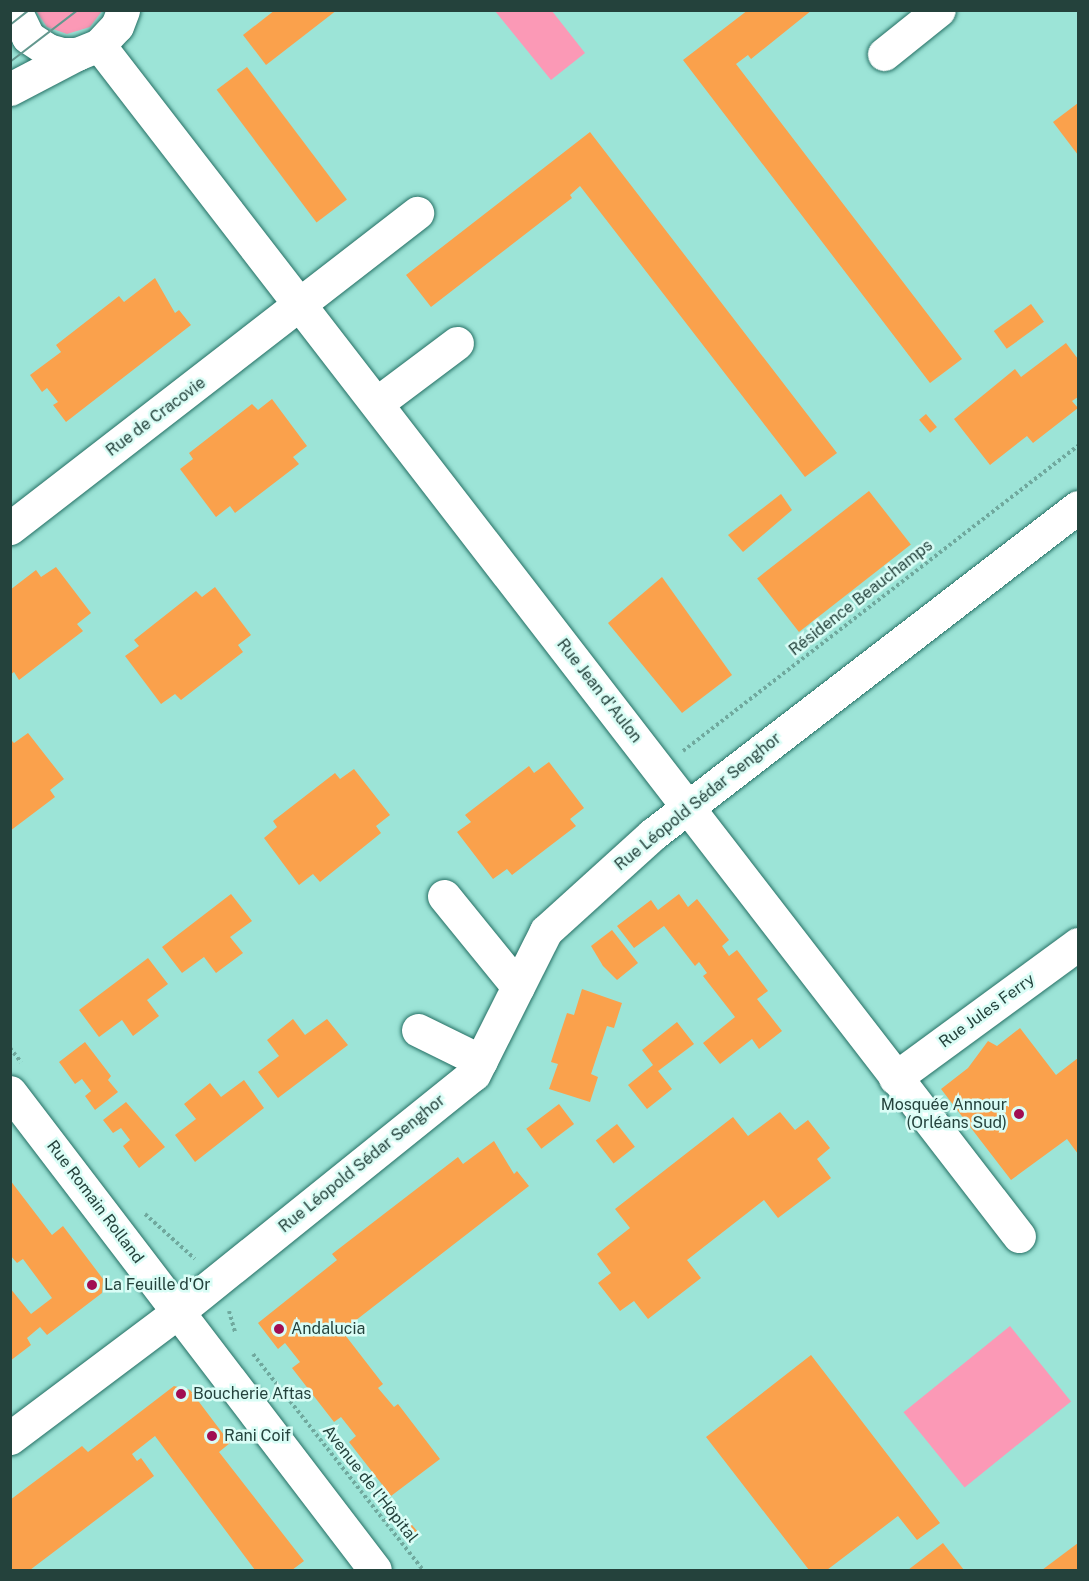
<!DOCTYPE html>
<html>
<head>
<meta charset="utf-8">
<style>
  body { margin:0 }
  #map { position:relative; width:1089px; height:1581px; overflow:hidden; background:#9ce4d7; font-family:"Public Sans",sans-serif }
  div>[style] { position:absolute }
  .green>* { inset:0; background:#fb99b6; transform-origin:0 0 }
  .building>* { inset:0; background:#faa14c; transform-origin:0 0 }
  .path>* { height:4px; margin-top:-2px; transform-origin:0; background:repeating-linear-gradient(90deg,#70a99e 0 3px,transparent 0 6px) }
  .roads { filter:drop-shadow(0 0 2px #256f64) drop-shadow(0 0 2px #256f64) }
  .minor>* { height:33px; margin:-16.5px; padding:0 16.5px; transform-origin:16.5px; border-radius:16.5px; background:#fff }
  .tram>* { height:1.5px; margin:-0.75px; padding:0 0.75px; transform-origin:0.75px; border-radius:0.75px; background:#63978e }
  .dots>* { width:16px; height:16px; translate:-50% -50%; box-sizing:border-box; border:3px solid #dafdf6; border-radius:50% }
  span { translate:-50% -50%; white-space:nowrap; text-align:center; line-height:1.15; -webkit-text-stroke:5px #dafdf6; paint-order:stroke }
  .street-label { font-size:16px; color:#24423c }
  .poi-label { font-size:16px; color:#24423c }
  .right { translate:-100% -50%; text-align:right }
  .left { translate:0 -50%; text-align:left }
  .frame { position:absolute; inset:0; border:12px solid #24423c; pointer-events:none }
</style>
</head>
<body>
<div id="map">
  <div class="green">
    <i style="clip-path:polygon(36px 11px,102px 11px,90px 27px,67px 34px,47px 27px)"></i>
    <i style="clip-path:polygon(495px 11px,552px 11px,585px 53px,551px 80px)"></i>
    <i style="left:1010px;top:1326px;width:97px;height:137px;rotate:51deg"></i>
  </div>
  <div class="building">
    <i style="clip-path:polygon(275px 10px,337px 10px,266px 65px,243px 35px)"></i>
    <i style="clip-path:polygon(748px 10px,812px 10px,751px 59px,748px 55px,736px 64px,962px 359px,930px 383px,683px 60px)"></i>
    <i style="left:247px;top:67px;width:166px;height:38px;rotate:53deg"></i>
    <i style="clip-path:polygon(1078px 103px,1078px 155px,1053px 122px)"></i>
    <i style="clip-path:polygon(590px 132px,837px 453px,805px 477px,580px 186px,570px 195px,572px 198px,431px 307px,406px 275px)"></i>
    <i style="clip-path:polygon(155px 278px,175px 313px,179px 310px,191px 325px,66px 422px,53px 405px,58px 402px,47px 388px,42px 392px,30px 375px,61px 352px,56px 345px,119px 296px,124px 302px)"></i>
    <i style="left:1031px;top:304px;width:22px;height:46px;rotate:54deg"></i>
    <i style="clip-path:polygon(1066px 343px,1078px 359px,1078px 397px,1072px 401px,1078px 408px,1033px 443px,1027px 436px,990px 465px,954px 419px,1015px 369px,1021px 377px)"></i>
    <i style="clip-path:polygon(272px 399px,307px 446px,293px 457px,299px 464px,235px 513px,230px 506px,216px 517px,180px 469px,193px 459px,189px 453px,252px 404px,258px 410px)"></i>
    <i style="left:926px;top:414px;width:17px;height:9px;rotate:50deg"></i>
    <i style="left:869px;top:491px;width:68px;height:142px;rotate:52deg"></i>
    <i style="clip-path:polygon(781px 494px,792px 510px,743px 552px,728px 535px)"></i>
    <i style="clip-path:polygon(56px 567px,91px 613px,77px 624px,83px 631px,19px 680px,14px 672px,10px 675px,10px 590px,36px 570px,41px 577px)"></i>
    <i style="clip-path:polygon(662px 577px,732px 675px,682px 713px,608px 623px)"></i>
    <i style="clip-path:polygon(215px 587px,251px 635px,238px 645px,243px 652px,181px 700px,175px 694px,161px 704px,125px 656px,139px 646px,134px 640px,196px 591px,202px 597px)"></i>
    <i style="clip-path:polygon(28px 733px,64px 779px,50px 790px,55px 797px,10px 831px,10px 739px,14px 743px)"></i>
    <i style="clip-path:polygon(549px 762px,584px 808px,570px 819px,576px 826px,512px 875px,507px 869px,493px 879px,457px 832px,471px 822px,465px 815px,529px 766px,534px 773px)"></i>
    <i style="clip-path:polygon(354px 769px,390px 815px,376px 826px,381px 833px,320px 882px,313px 874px,299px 885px,264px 838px,277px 827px,273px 821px,335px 773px,340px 779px)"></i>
    <i style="clip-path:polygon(231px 894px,252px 921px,230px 937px,243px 953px,216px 973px,204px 957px,182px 973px,162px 947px)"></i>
    <i style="clip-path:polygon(679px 894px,688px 907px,697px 899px,729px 940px,722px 946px,729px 956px,737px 950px,768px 991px,757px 999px,782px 1031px,759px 1049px,752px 1039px,720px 1064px,703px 1043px,735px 1017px,703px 976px,707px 973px,699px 962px,695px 966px,664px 926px,634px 948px,617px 926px,651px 900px,658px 910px)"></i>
    <i style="clip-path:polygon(612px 930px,638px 963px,617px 980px,603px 966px,591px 946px)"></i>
    <i style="clip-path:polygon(148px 958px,168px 984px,147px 1000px,159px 1016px,133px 1036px,122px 1020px,99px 1037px,79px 1010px)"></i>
    <i style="clip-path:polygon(582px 989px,622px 1003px,614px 1028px,607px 1026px,591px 1074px,598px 1077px,590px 1102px,549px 1089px,558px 1064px,551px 1062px,559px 1037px,567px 1013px,574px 1015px)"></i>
    <i style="clip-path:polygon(293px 1019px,305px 1035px,327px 1019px,348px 1045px,278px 1098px,258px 1072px,279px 1056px,267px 1040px)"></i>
    <i style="clip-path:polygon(677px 1022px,694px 1044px,658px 1071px,672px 1089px,647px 1109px,628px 1085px,653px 1065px,642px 1050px)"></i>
    <i style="clip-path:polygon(1020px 1028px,1056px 1075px,1078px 1058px,1078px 1154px,1067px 1139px,1011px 1180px,941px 1089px,968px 1068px,988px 1041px,997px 1046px)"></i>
    <i style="clip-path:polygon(85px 1042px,111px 1076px,108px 1080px,118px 1092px,95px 1110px,85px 1096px,91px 1091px,82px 1079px,75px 1084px,59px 1062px)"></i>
    <i style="clip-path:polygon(244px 1080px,264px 1108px,195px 1162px,175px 1135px,196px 1119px,184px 1104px,210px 1083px,221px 1097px)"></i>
    <i style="clip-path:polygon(126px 1102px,165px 1147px,139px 1168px,123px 1146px,130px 1140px,121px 1128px,113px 1133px,103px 1120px)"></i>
    <i style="left:559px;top:1104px;width:25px;height:41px;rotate:53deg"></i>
    <i style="clip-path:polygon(780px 1112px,795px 1130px,808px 1120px,830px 1148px,817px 1159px,831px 1178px,778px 1218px,764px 1200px,687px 1260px,701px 1278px,648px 1319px,634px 1301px,620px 1311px,598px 1283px,611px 1273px,597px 1254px,630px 1228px,615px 1209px,733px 1117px,748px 1136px)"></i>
    <i style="left:617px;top:1124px;width:29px;height:27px;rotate:52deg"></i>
    <i style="clip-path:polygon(494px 1141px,514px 1174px,517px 1171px,529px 1186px,342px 1331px,383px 1384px,378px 1388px,394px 1407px,398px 1404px,440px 1459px,391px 1496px,349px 1442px,356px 1436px,341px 1417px,334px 1422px,292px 1368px,300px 1362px,285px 1343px,278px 1349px,258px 1323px,337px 1260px,332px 1254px,458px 1157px,463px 1164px)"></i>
    <i style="clip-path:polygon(10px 1180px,52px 1235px,63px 1226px,103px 1279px,102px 1293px,47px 1335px,40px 1327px,27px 1338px,31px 1345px,10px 1361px,10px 1288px,31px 1314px,52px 1298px,23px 1259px,17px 1263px,10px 1255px)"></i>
    <i style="clip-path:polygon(811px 1355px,940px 1523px,917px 1540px,898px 1516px,827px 1570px,809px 1570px,706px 1437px)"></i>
    <i style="clip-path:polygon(174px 1386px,190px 1390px,230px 1443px,219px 1452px,304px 1561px,292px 1570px,255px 1570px,155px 1436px,132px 1454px,137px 1461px,141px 1458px,154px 1476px,30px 1570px,10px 1570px,10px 1500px,82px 1446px,88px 1452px)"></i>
    <i style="left:407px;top:1519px;width:16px;height:7px;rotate:50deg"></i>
    <i style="clip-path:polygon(943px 1543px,964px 1570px,908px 1570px)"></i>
    <i style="clip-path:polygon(1078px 1543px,1078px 1570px,1042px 1570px)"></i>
  </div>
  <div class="path">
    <i style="left:683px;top:751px;width:499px;rotate:-37.7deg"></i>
    <i style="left:10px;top:1048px;width:18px;rotate:52deg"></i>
    <i style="left:145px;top:1214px;width:67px;rotate:42deg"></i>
    <i style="left:229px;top:1311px;width:22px;rotate:74deg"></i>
    <i style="left:253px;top:1354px;width:275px;rotate:51.8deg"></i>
  </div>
  <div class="roads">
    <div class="minor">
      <i style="left:15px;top:10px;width:30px;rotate:64deg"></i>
      <i style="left:28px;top:37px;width:24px;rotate:33deg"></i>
      <i style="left:48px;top:50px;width:15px;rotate:16deg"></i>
      <i style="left:62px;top:54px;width:15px"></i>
      <i style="left:77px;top:54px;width:24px;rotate:-22deg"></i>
      <i style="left:99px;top:45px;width:26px;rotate:-47deg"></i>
      <i style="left:117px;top:26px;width:17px;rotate:-69deg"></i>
      <i style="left:99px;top:45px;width:1505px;rotate:52.32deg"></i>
      <i style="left:884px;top:54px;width:70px;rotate:-38.7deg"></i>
      <i style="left:10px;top:89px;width:76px;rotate:-27.6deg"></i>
      <i style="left:377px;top:403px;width:100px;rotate:-36.9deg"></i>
      <i style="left:10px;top:528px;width:515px;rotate:-37.74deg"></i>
      <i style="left:444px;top:896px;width:117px;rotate:50.9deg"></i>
      <i style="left:418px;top:1030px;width:70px;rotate:26.2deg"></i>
      <i style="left:895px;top:1078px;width:227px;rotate:-36.2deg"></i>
      <i style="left:10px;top:1092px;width:601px;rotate:52.63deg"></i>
      <i style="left:10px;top:1438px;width:211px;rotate:-36.9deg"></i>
      <i style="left:179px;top:1311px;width:378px;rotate:-38.8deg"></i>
      <i style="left:474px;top:1074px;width:160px;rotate:-63.3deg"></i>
      <i style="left:546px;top:931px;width:144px;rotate:-42.2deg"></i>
      <i style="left:653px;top:834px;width:536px;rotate:-37.58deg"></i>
    </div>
  </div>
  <div class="tram">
    <i style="left:10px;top:25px;width:24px;rotate:-38deg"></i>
    <i style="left:10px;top:62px;width:86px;rotate:-37.4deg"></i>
  </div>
  <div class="dots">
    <i style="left:1019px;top:1114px;background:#a10d52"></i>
    <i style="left:92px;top:1285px;background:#a10d52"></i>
    <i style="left:279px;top:1329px;background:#a10d52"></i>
    <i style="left:181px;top:1394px;background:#a10d52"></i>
    <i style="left:212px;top:1436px;background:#a10d52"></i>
  </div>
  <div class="street-label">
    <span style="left:156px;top:417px;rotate:-37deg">Rue de Cracovie</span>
    <span style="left:861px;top:598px;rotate:-38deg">Résidence Beauchamps</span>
    <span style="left:599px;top:691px;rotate:52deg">Rue Jean d'Aulon</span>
    <span style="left:698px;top:802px;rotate:-39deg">Rue Léopold Sédar Senghor</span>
    <span style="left:987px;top:1011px;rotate:-36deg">Rue Jules Ferry</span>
    <span style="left:362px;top:1164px;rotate:-39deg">Rue Léopold Sédar Senghor</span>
    <span style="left:95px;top:1202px;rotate:53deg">Rue Romain Rolland</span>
    <span style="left:370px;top:1484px;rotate:52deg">Avenue de l'Hôpital</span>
  </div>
  <div class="poi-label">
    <span class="right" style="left:1007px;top:1114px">Mosquée Annour<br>(Orléans Sud)</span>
    <span class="left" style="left:104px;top:1285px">La Feuille d'Or</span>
    <span class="left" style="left:291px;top:1329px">Andalucia</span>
    <span class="left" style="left:193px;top:1394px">Boucherie Aftas</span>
    <span class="left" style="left:224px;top:1436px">Rani Coif</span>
  </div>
  <div class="frame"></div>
</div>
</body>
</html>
